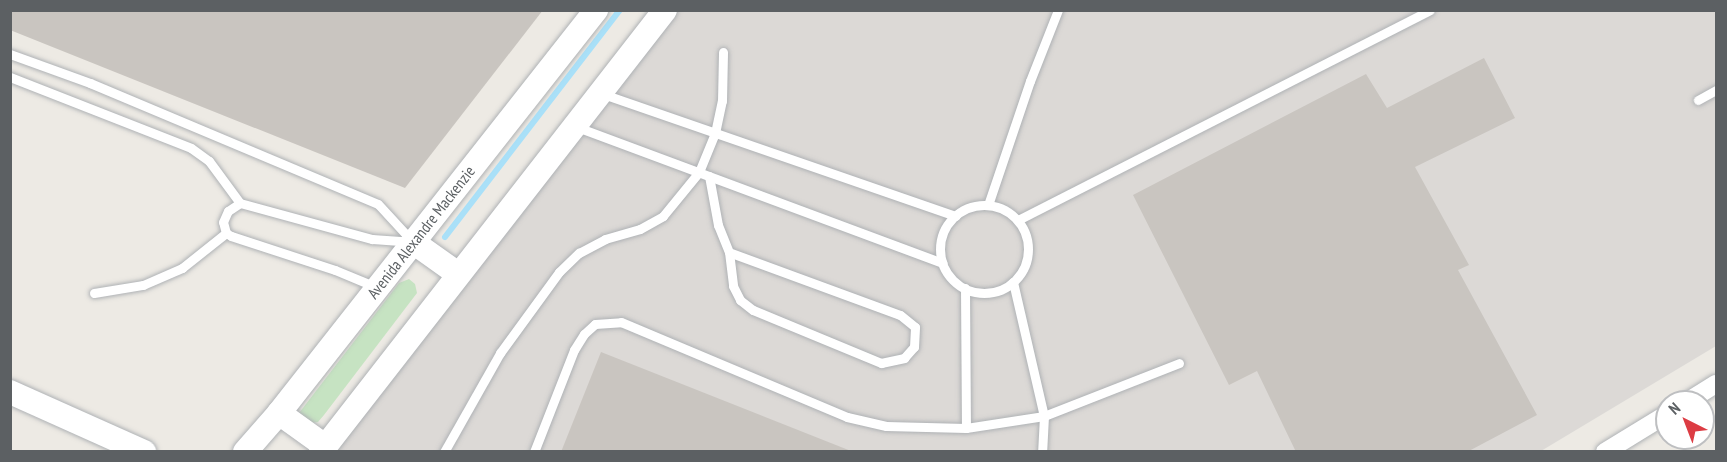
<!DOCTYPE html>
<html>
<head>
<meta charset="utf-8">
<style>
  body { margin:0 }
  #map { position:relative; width:1727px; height:462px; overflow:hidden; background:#edeae4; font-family:"PT Sans Narrow",sans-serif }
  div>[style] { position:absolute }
  .industrial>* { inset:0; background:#dcd9d6 }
  .green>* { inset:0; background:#c6e3c2 }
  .stream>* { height:6px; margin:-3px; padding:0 3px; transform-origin:3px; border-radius:3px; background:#a9e0f8 }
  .building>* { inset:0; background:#c9c5c0 }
  .roads { filter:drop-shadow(0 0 2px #afb2b5) drop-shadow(0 0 2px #afb2b5) }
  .lane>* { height:9px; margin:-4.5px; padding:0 4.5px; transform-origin:4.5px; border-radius:4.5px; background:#fff }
  .lane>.ring { margin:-4.5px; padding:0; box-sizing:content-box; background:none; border:9px solid #fff; border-radius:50% }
  .street>* { height:18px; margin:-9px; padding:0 9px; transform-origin:9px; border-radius:9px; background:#fff }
  .secondary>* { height:24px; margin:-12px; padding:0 12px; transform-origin:12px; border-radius:12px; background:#fff }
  span { translate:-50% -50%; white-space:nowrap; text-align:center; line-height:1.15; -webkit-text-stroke:4.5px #fff; paint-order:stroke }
  .street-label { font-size:16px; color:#5c6063 }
  .frame { position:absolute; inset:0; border:12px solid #5c6063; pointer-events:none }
  .north { position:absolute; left:1655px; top:390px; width:60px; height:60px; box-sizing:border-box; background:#fff; border:2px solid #bebfc1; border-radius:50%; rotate:318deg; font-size:16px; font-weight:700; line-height:24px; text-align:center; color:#5c6063 }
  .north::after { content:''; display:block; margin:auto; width:21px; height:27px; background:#dc3c43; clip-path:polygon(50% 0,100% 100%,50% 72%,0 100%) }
</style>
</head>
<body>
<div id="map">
  <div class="industrial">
    <i style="clip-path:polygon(676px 11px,1716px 11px,1716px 346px,1541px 451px,334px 452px)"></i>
  </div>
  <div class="green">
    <i style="clip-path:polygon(409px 279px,415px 284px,417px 293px,324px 415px,318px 422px,310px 423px,299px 413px,399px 283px)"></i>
  </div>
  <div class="stream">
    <i style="left:445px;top:237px;width:287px;rotate:-52.4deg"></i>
  </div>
  <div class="building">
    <i style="clip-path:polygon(10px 10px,543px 10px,405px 188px,10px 30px)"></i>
    <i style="clip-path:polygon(1484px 58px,1515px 118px,1415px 167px,1469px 265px,1458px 270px,1537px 415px,1467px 452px,1296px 452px,1257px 371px,1229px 385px,1133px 195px,1366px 74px,1387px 108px)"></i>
    <i style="clip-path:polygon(601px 352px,851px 451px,851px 452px,561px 452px)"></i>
  </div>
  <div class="roads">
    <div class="lane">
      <i style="left:10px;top:54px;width:85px;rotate:19.9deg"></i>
      <i style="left:90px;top:83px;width:312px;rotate:22.8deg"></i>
      <i style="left:378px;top:204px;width:50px;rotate:47.4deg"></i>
      <i style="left:10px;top:77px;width:194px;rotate:21.4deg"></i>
      <i style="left:191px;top:148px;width:22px;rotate:36deg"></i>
      <i style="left:209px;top:161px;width:52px;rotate:53.6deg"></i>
      <i style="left:603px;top:94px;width:373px;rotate:19.1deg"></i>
      <i style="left:1698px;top:100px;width:21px;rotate:-29deg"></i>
      <i style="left:577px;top:127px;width:390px;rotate:20.4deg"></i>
      <i style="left:709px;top:176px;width:50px;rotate:79.6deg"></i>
      <i style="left:718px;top:225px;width:29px;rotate:68deg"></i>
      <i style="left:729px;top:252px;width:34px;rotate:83deg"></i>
      <i style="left:733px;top:286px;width:16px;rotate:63deg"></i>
      <i style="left:740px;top:300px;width:16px;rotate:38deg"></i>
      <i style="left:753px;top:310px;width:139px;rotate:22.5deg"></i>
      <i style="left:881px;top:363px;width:24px;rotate:-12deg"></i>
      <i style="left:904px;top:358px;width:15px;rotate:-48deg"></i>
      <i style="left:914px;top:347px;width:20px;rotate:-87deg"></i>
      <i style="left:915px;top:327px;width:19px;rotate:-141deg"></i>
      <i style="left:900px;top:315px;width:182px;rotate:-159.8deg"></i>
      <i style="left:988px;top:205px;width:131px;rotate:-71.3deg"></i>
      <i style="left:1030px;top:81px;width:76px;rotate:-68.5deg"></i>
      <i class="ring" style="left:940px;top:205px;width:79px;height:79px"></i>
      <i style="left:1018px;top:220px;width:462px;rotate:-27deg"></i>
      <i style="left:1013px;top:282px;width:138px;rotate:77deg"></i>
      <i style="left:1044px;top:416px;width:36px;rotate:93deg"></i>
      <i style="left:376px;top:287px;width:44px;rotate:-157.5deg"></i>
      <i style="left:335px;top:270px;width:109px;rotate:-161.9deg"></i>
      <i style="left:231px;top:236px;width:6px;rotate:-149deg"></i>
      <i style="left:226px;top:233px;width:11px;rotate:-105deg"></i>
      <i style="left:223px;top:222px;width:12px;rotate:-66deg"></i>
      <i style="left:228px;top:211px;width:14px;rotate:-34deg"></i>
      <i style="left:240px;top:203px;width:137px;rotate:15.3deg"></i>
      <i style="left:372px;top:239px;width:39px;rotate:4deg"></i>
      <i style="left:965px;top:288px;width:140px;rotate:89.6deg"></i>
      <i style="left:94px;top:293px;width:50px;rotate:-9.3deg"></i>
      <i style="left:143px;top:285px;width:43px;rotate:-23.6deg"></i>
      <i style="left:182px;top:268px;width:56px;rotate:-38.5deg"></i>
      <i style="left:444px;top:452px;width:114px;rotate:-60.5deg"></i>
      <i style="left:500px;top:353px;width:100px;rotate:-53.9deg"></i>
      <i style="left:559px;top:272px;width:28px;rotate:-44deg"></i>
      <i style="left:579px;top:253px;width:30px;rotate:-28deg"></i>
      <i style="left:605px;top:239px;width:36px;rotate:-16deg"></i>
      <i style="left:640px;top:229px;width:26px;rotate:-29deg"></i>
      <i style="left:663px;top:216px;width:57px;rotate:-50.7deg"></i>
      <i style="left:699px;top:172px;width:42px;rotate:-67.7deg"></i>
      <i style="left:715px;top:133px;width:33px;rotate:-78deg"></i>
      <i style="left:722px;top:101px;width:49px;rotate:-88.8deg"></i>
      <i style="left:534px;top:452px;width:110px;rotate:-68.6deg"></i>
      <i style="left:574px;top:350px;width:19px;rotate:-58deg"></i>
      <i style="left:584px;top:334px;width:15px;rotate:-42deg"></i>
      <i style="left:595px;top:324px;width:26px;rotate:-4deg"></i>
      <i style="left:621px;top:322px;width:245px;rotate:22.8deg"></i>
      <i style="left:847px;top:417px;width:40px;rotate:13deg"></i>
      <i style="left:886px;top:426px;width:80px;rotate:1.4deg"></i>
      <i style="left:966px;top:428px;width:79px;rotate:-8.7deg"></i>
      <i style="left:1044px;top:416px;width:145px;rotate:-21.4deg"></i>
    </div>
    <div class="street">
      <i style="left:1687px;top:402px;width:34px;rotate:-32deg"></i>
      <i style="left:1605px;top:452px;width:73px;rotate:-31.5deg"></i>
    </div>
    <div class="secondary">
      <i style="left:413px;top:242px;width:55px;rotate:35.4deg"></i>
      <i style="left:10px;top:392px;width:147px;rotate:24.1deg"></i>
      <i style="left:279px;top:413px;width:57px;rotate:35.7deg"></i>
      <i style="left:245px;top:452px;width:52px;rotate:-48.9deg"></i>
      <i style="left:279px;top:413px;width:513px;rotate:-51.81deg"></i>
      <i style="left:321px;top:452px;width:560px;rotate:-52.11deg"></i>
    </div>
  </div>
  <div class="street-label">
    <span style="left:421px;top:232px;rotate:-52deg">Avenida Alexandre Mackenzie</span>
  </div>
  <div class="frame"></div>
  <div class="north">N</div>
</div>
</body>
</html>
